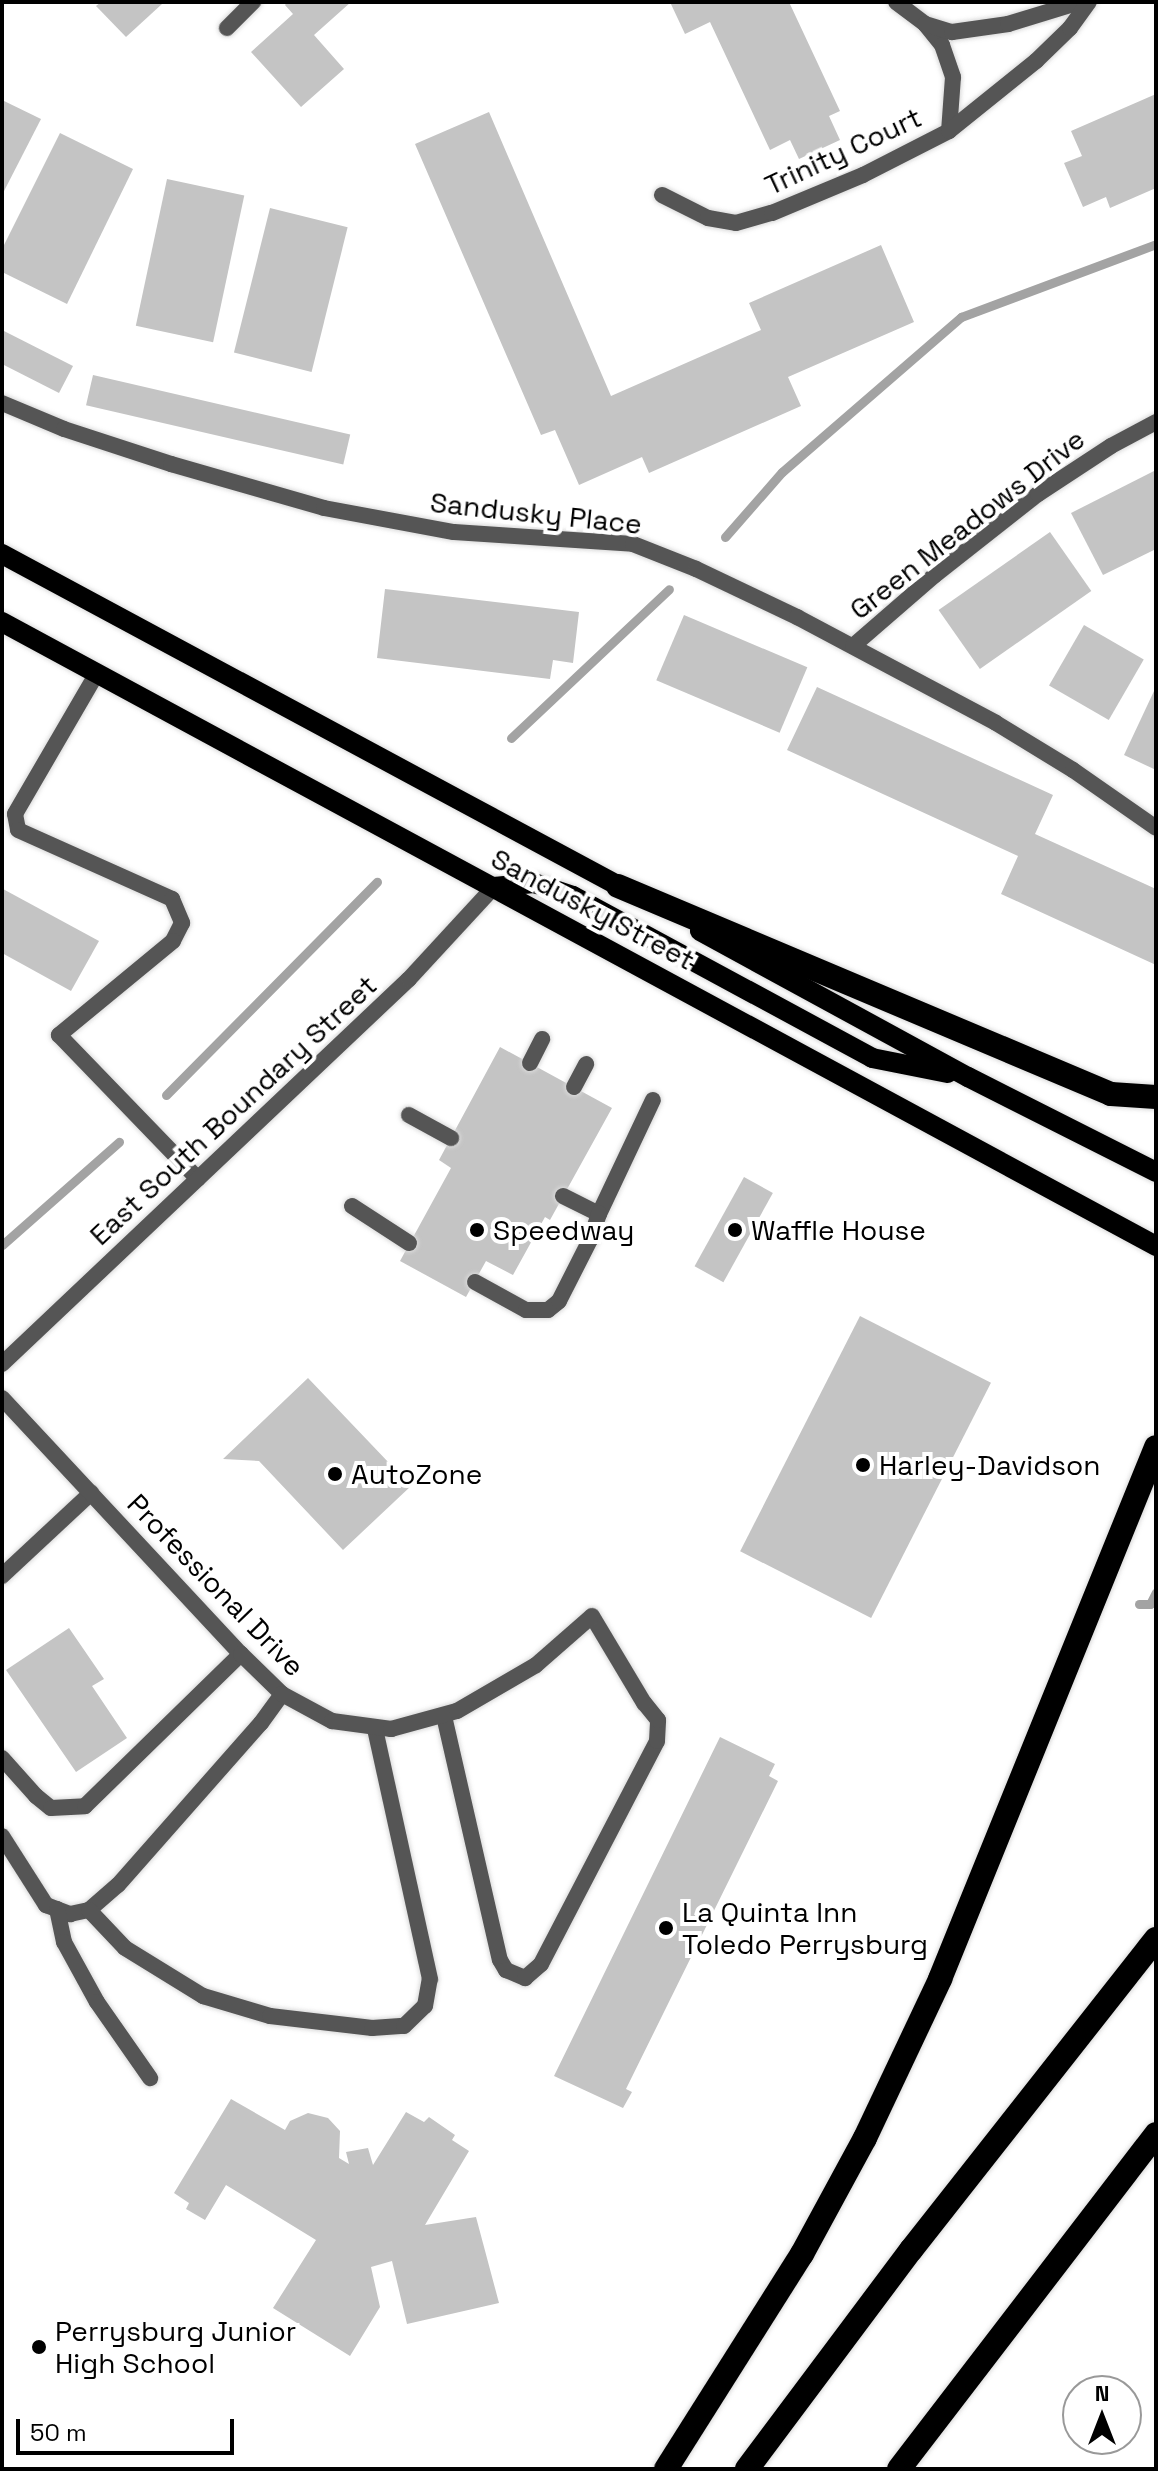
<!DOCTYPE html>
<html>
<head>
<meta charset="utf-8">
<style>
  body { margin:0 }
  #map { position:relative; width:1158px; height:2471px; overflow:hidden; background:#fff; font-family:"Space Grotesk",sans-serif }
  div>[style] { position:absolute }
  .stream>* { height:9px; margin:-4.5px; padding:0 4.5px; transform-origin:4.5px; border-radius:4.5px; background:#a3a3a3 }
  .building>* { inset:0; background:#c4c4c4; transform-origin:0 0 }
  .roads { filter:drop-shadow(0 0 2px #dbdbdb) drop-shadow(0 0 2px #dbdbdb) }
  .service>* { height:16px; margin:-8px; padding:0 8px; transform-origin:8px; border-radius:8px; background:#555 }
  .minor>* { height:16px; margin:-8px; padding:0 8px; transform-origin:8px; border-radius:8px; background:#555 }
  .tertiary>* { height:16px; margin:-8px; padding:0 8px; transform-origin:8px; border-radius:8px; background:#555 }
  .primary>* { height:20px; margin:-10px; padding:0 10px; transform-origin:10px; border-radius:10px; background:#000 }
  .motorway>* { height:24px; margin:-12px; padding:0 12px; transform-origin:12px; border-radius:12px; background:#000 }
  .dots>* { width:22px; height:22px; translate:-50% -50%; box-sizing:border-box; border:4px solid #fff; border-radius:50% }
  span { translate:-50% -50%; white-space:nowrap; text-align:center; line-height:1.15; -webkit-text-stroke:8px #fff; paint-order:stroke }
  .street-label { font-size:28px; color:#000 }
  .poi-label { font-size:28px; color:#000 }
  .left { translate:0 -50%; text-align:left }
  .frame { position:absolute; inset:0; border:4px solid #000; pointer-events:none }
  .north { position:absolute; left:1062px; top:2375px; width:80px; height:80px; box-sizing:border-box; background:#fff; border:2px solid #999; border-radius:50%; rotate:0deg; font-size:22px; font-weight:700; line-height:32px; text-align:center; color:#000 }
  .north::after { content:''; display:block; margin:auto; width:28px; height:36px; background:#000; clip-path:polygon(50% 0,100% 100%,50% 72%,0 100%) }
  .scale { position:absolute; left:16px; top:2419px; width:218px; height:36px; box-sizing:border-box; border:4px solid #000; border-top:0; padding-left:10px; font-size:24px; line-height:28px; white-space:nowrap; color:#000; -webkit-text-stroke:6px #fff; paint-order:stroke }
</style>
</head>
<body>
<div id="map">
  <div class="stream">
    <i style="left:725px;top:537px;width:86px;rotate:-48.8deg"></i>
    <i style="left:782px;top:472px;width:237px;rotate:-40.9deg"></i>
    <i style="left:961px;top:317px;width:208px;rotate:-20.5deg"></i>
    <i style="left:511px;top:738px;width:217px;rotate:-43.3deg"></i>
    <i style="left:166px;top:1095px;width:300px;rotate:-45.3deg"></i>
    <i style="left:2px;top:1245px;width:156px;rotate:-41.4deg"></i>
    <i style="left:1139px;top:1604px;width:11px"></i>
    <i style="left:1150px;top:1604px;width:13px;rotate:-63deg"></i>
  </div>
  <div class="building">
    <i style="clip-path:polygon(101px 2px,160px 2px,162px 4px,126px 37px,96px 6px)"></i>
    <i style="clip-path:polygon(287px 2px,351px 2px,314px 35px,344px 69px,301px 107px,251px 52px,293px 14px,285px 5px)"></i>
    <i style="clip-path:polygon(670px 2px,789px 2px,840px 111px,829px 116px,840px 140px,799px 159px,790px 140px,770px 150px,710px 22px,685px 34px)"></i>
    <i style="clip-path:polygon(1156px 94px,1156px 188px,1110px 208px,1106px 197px,1083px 207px,1064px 163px,1082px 156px,1071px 131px)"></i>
    <i style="clip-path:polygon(2px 100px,41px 119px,2px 195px)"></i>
    <i style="clip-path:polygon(489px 112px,611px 396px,761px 330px,749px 303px,881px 245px,914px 322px,788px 377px,801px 406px,649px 473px,642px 457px,579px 485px,555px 430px,541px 435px,415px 144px)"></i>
    <i style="clip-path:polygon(60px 133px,133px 169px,67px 304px,2px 272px,2px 249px)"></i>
    <i style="left:167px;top:179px;width:79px;height:150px;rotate:12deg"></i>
    <i style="left:270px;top:208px;width:80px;height:149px;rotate:14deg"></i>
    <i style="clip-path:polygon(2px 330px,73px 366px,59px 393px,2px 364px)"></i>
    <i style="left:93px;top:375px;width:264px;height:31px;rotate:13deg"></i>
    <i style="clip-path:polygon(1156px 470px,1156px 549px,1103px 575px,1071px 513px)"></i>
    <i style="left:1050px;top:532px;width:72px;height:136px;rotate:55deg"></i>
    <i style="clip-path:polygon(385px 589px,579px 612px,573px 663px,553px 660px,550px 679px,377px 658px)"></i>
    <i style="left:684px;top:615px;width:134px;height:71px;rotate:23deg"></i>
    <i style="left:1084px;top:625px;width:69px;height:70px;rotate:30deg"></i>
    <i style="clip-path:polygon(817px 687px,1053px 795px,1035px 834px,1156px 889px,1156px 965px,1001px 894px,1018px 856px,787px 750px)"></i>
    <i style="clip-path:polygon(1154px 691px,1156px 692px,1156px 770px,1124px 755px)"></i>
    <i style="clip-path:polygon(3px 889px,99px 941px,71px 991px,2px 953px)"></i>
    <i style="clip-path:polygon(500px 1047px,612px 1108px,550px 1220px,545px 1217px,513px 1275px,486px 1261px,466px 1297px,400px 1261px,451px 1168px,439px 1160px)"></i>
    <i style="left:744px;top:1177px;width:33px;height:102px;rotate:29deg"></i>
    <i style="left:860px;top:1316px;width:147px;height:264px;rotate:27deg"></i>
    <i style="clip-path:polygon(308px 1378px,411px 1486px,343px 1550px,259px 1461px,223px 1459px)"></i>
    <i style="clip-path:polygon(69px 1628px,104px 1679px,92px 1686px,127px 1738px,76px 1772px,6px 1670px)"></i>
    <i style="clip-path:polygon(720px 1737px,775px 1764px,769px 1776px,778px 1781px,626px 2089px,632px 2092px,623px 2108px,554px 2076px)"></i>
    <i style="clip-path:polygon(231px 2099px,285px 2130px,290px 2121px,308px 2113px,328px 2118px,340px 2131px,339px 2158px,349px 2164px,346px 2152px,368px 2148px,373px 2165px,406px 2112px,424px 2122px,429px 2117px,455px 2135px,452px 2140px,469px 2151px,425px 2225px,476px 2217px,499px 2303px,407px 2324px,392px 2261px,371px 2267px,380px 2307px,350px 2356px,273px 2308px,316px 2240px,226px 2185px,205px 2220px,186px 2209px,189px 2203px,174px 2193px)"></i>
  </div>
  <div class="roads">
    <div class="service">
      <i style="left:227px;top:28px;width:37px;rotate:-45deg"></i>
      <i style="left:97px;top:673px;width:163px;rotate:120.2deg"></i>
      <i style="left:15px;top:814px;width:16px;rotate:79deg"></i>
      <i style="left:18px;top:830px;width:169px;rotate:24.1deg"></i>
      <i style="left:172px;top:899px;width:26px;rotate:67deg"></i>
      <i style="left:182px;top:923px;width:20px;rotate:117deg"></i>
      <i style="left:173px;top:941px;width:148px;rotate:140.5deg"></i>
      <i style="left:59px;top:1035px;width:200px;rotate:46deg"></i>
      <i style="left:530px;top:1063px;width:27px;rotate:-63deg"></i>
      <i style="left:574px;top:1087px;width:26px;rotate:-62deg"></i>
      <i style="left:409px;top:1115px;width:48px;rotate:28.7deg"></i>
      <i style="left:563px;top:1196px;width:40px;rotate:26.6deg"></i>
      <i style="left:599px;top:1214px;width:126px;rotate:-64.7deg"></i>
      <i style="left:352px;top:1206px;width:68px;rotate:33deg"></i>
      <i style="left:475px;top:1282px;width:58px;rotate:28.8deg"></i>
      <i style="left:526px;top:1310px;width:22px"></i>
      <i style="left:548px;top:1310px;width:14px;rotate:-39deg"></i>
      <i style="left:559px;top:1301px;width:68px;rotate:-63.1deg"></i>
      <i style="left:590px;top:1240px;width:28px;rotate:-71deg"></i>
      <i style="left:2px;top:1576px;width:122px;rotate:-43deg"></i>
      <i style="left:444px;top:1716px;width:250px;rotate:77.1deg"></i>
      <i style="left:500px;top:1960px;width:12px;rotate:59deg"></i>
      <i style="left:506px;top:1970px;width:21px;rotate:23deg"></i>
      <i style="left:525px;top:1978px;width:21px;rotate:-41deg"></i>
      <i style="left:541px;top:1964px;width:251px;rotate:-62.5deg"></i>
      <i style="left:657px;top:1741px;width:21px;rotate:-87deg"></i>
      <i style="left:658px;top:1720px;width:22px;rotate:-129deg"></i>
      <i style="left:644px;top:1703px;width:101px;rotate:-120.9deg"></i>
      <i style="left:2px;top:1758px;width:51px;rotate:48.2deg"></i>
      <i style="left:36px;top:1796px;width:19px;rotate:39deg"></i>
      <i style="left:51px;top:1808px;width:34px;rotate:-3deg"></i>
      <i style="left:85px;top:1806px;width:218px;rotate:-44.3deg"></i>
      <i style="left:2px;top:1836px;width:82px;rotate:57.5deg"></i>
      <i style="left:46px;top:1905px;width:26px;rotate:21deg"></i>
      <i style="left:70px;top:1914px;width:19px;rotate:-12deg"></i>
      <i style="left:89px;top:1910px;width:38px;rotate:-41deg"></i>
      <i style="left:118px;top:1885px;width:216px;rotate:-48.6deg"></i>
      <i style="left:261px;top:1723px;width:36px;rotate:-54deg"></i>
      <i style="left:57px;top:1909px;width:34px;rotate:78deg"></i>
      <i style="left:64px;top:1942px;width:68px;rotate:61.2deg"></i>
      <i style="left:97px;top:2002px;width:93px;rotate:55.1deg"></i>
      <i style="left:89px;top:1910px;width:52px;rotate:46.5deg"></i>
      <i style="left:125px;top:1948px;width:92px;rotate:31.6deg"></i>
      <i style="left:203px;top:1996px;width:70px;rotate:16.6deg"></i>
      <i style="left:270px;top:2016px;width:103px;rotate:6.7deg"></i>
      <i style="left:372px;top:2028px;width:32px;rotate:-4deg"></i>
      <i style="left:404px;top:2026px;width:29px;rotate:-44deg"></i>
      <i style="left:425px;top:2006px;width:27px;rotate:-80deg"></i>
      <i style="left:430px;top:1979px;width:257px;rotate:-102.4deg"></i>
    </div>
    <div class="minor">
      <i style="left:896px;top:2px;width:36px;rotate:37deg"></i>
      <i style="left:925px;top:24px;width:27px;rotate:51deg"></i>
      <i style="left:942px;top:45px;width:34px;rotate:71deg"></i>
      <i style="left:953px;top:77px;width:54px;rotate:94.2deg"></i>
      <i style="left:925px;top:24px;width:28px;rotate:17deg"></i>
      <i style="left:952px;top:32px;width:57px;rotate:-8.1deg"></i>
      <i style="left:1008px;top:24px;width:75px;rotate:-17deg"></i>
      <i style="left:662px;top:195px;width:51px;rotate:26.6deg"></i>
      <i style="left:708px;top:218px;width:28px;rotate:10deg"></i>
      <i style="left:736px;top:223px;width:37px;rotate:-16deg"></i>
      <i style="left:772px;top:213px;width:99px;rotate:-22.7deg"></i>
      <i style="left:863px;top:175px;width:97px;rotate:-27.1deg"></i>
      <i style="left:949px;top:131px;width:112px;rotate:-38.8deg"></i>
      <i style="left:1036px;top:61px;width:47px;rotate:-44.1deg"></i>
      <i style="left:1070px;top:28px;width:32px;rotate:-54deg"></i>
      <i style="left:2px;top:403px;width:67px;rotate:22.8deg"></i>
      <i style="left:64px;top:429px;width:113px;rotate:18.1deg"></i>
      <i style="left:171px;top:464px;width:159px;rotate:16deg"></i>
      <i style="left:324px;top:508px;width:132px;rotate:10.5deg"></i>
      <i style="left:454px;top:532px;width:179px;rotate:3.8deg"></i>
      <i style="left:633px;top:544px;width:68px;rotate:21.6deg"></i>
      <i style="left:696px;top:569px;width:112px;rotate:25.4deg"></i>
      <i style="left:797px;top:617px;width:225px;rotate:28deg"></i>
      <i style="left:996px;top:723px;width:90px;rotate:31.4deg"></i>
      <i style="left:1073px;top:770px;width:101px;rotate:34.9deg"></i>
      <i style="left:853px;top:646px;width:108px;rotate:-40.9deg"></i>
      <i style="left:935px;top:575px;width:131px;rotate:-38.2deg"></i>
      <i style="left:1038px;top:494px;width:87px;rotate:-33.3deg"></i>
      <i style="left:1111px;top:446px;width:51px;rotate:-28.1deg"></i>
      <i style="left:2px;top:1398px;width:350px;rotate:47deg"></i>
      <i style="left:241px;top:1654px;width:57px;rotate:44.3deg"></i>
      <i style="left:282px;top:1694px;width:57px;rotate:28.4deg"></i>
      <i style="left:332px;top:1721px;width:60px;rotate:7.7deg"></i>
      <i style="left:391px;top:1729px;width:68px;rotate:-15.3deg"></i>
      <i style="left:457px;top:1711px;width:91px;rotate:-30.2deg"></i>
      <i style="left:536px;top:1665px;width:74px;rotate:-41.2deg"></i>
    </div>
    <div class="tertiary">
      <i style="left:2px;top:1364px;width:560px;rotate:-43.41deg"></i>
      <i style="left:409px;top:979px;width:125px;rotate:-47.3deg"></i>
    </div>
    <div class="primary">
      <i style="left:2px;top:554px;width:713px;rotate:28.29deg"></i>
      <i style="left:2px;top:622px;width:1312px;rotate:28.4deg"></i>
      <i style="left:494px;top:887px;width:40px;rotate:-5.7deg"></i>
      <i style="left:534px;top:883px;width:41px;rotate:18.4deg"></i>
      <i style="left:573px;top:896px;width:340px;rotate:28.4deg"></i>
      <i style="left:872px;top:1058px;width:77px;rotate:11.2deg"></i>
      <i style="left:700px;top:931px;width:305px;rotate:28.6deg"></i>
      <i style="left:968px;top:1077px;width:211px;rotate:26.8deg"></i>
    </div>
    <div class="motorway">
      <i style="left:618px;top:886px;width:535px;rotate:22.88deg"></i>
      <i style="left:1111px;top:1094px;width:45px;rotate:3.8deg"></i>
      <i style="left:666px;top:2469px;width:254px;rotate:-57.7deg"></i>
      <i style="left:802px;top:2254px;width:132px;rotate:-61.5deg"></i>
      <i style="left:865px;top:2138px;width:176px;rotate:-64.7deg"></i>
      <i style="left:940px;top:1979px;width:574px;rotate:-67.9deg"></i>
      <i style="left:747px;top:2469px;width:274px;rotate:-53.2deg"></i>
      <i style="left:911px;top:2250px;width:396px;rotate:-51.8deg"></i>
      <i style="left:899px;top:2469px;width:422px;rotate:-52.5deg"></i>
    </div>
  </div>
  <div class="dots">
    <i style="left:477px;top:1230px;background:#000"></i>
    <i style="left:735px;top:1230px;background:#000"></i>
    <i style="left:863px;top:1465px;background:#000"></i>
    <i style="left:335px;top:1474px;background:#000"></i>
    <i style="left:666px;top:1928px;background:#000"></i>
    <i style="left:39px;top:2347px;background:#000"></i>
  </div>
  <div class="street-label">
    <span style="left:843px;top:151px;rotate:-25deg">Trinity Court</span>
    <span style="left:536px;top:513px;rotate:6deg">Sandusky Place</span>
    <span style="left:967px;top:524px;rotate:-38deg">Green Meadows Drive</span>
    <span style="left:593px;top:909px;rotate:28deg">Sandusky Street</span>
    <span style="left:233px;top:1110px;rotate:-43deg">East South Boundary Street</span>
    <span style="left:216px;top:1585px;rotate:46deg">Professional Drive</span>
  </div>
  <div class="poi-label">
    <span class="left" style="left:493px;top:1230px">Speedway</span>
    <span class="left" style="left:751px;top:1230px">Waffle House</span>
    <span class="left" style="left:879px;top:1465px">Harley-Davidson</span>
    <span class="left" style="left:351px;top:1474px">AutoZone</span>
    <span class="left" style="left:682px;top:1928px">La Quinta Inn<br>Toledo Perrysburg</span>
    <span class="left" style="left:55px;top:2347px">Perrysburg Junior<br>High School</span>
  </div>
  <div class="frame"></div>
  <div class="north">N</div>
  <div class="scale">50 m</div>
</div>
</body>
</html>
